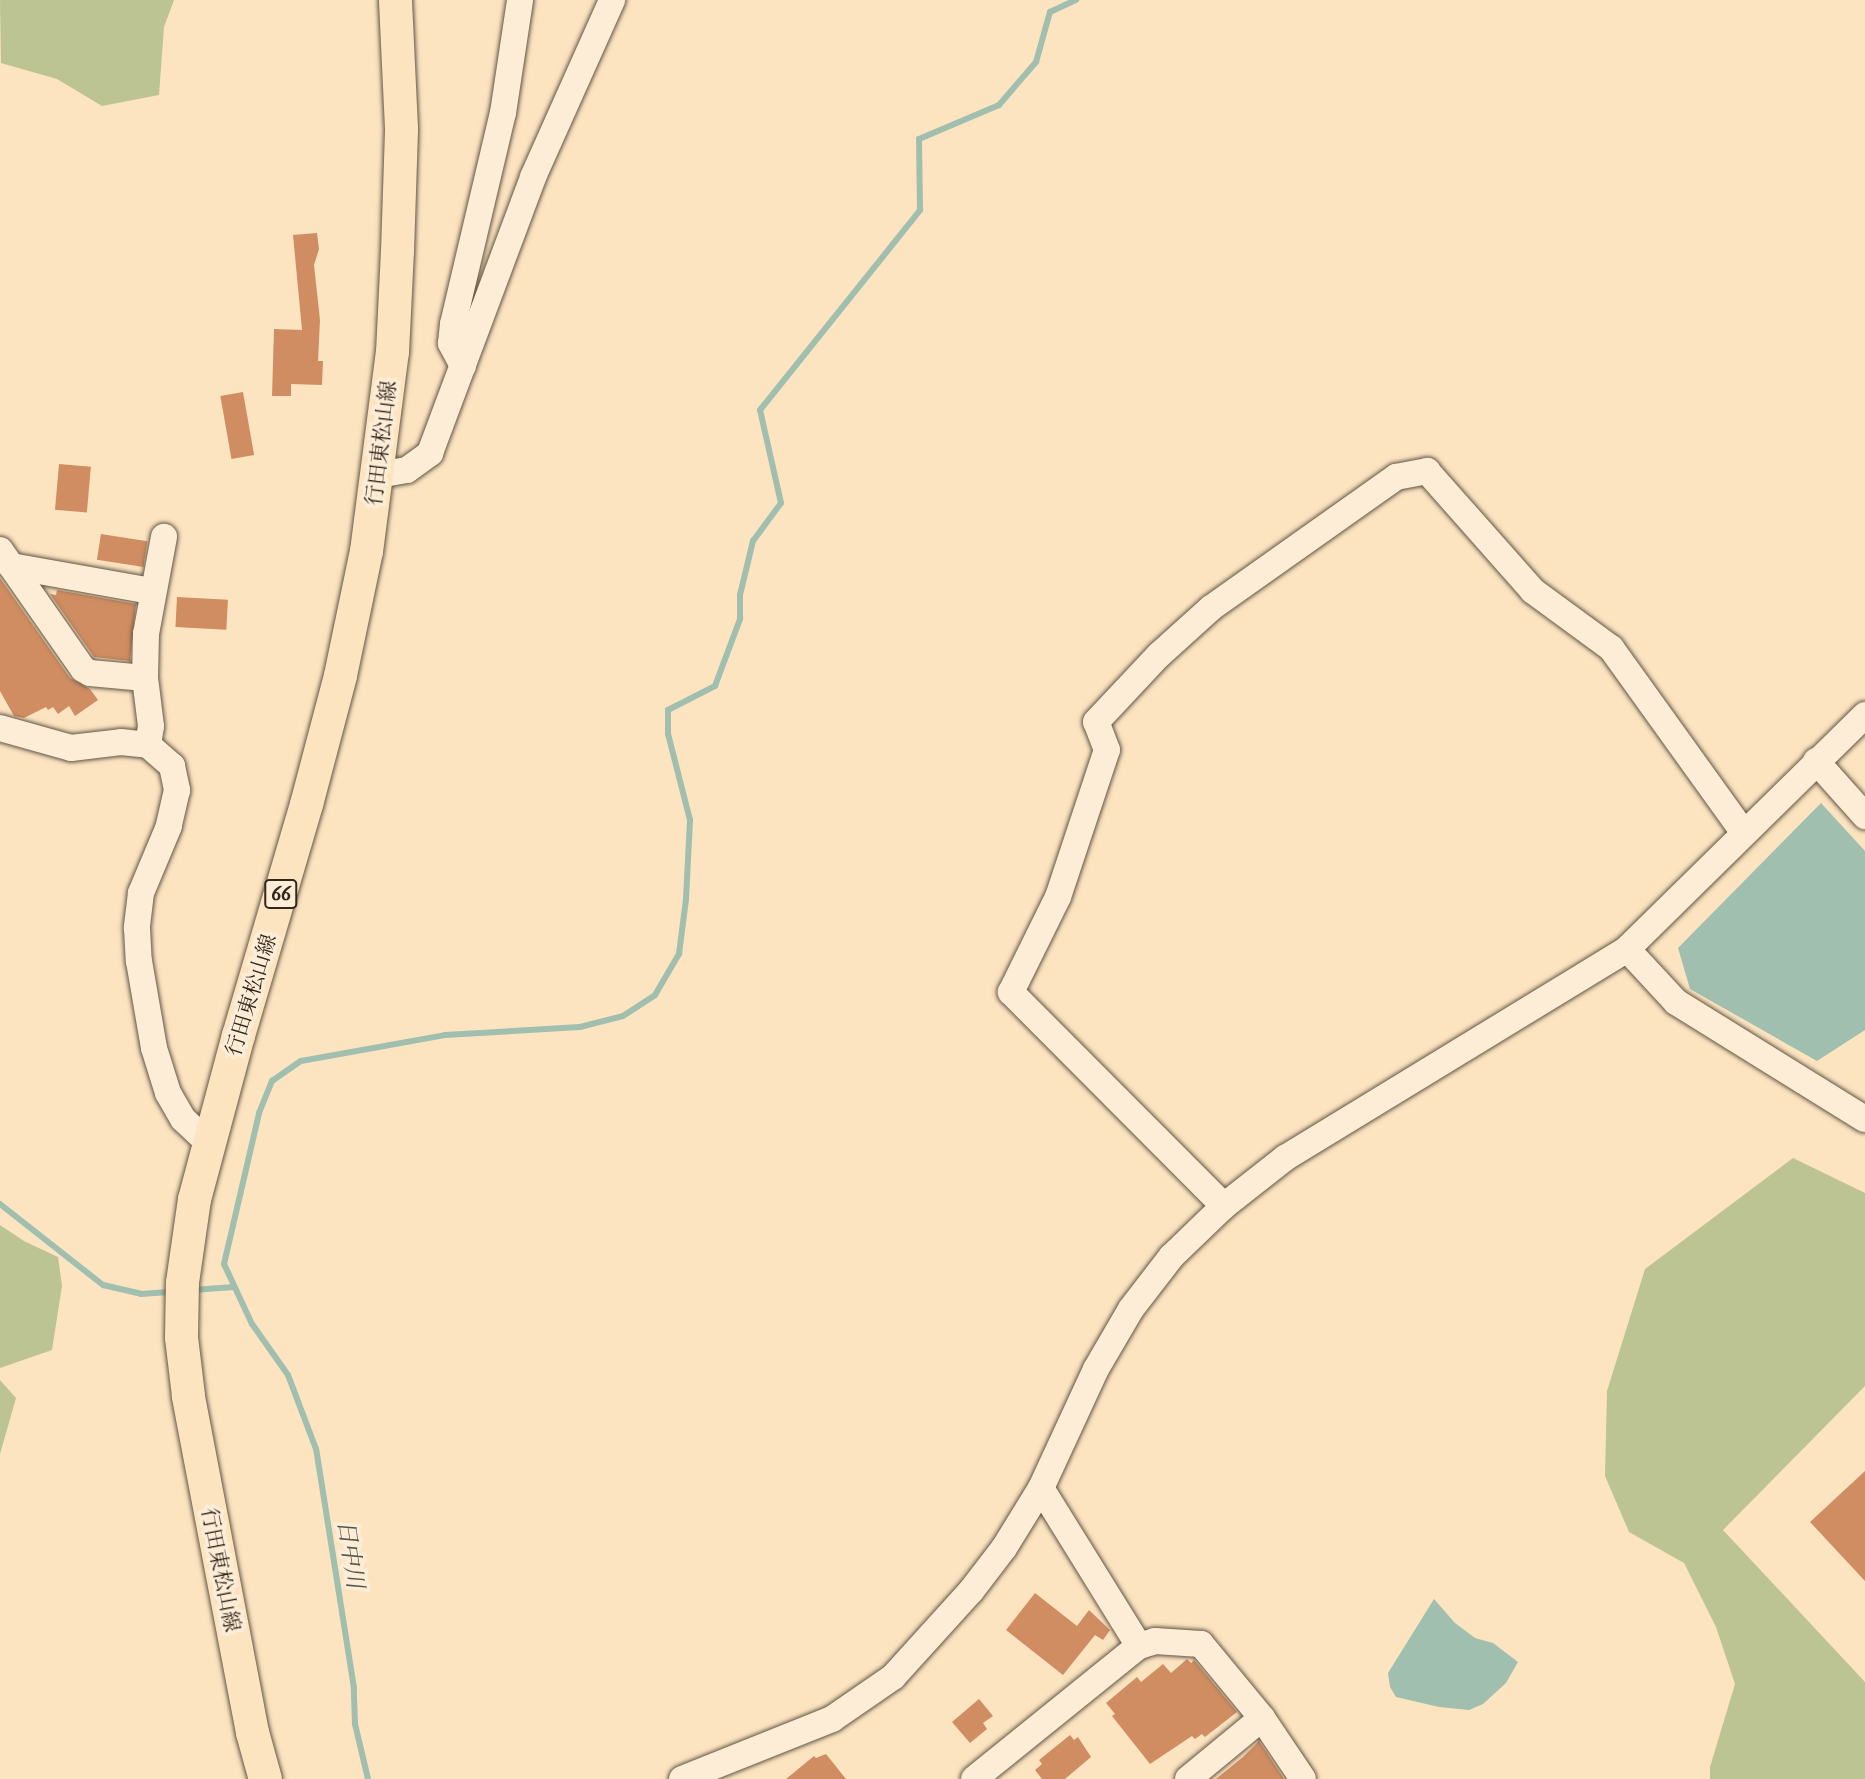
<!DOCTYPE html>
<html>
<head>
<meta charset="utf-8">
<style>
  body { margin:0 }
  #map { position:relative; width:1865px; height:1779px; overflow:hidden; background:#fce4c1; font-family:"IM FELL Great Primer","Noto Serif JP",serif }
  div>[style] { position:absolute }
  .green>* { inset:0; background:#bdc494 }
  .water>* { inset:0; background:#a0bfae }
  .stream>* { height:6px; margin:-3px; padding:0 3px; transform-origin:3px; border-radius:3px; background:#a0bfae }
  .building>* { inset:0; background:#d08d62; transform-origin:0 0 }
  .roads { filter:drop-shadow(0 0 2px #635644) drop-shadow(0 0 2px #635644) }
  .minor>* { height:26px; margin:-13px; padding:0 13px; transform-origin:13px; border-radius:13px; background:#fdedd7 }
  .major>* { height:33px; margin:-16.5px; padding:0 16.5px; transform-origin:16.5px; border-radius:16.5px; background:#fce4c1 }
  span { translate:-50% -50%; white-space:nowrap; text-align:center; line-height:1.15; -webkit-text-stroke:7px #fdedd7; paint-order:stroke }
  .shield-label span { padding:2px 5px; background:#fdedd7; border:2px solid; border-radius:5px; -webkit-text-stroke-width:0 }
  .shield-label { font-size:19px; color:#30261b; font-weight:700 }
  .street-label { font-size:21px; color:#30261b }
  .water-label { font-size:23px; color:#525447; font-style:italic }
</style>
</head>
<body>
<div id="map">
  <div class="green">
    <i style="clip-path:polygon(0 0,174px 0,164px 27px,159px 95px,102px 106px,57px 79px,1px 63px)"></i>
    <i style="clip-path:polygon(1793px 1158px,1865px 1193px,1865px 1386px,1723px 1530px,1865px 1682px,1865px 1779px,1710px 1779px,1710px 1767px,1735px 1684px,1716px 1627px,1684px 1563px,1629px 1532px,1605px 1476px,1607px 1391px,1645px 1269px)"></i>
    <i style="clip-path:polygon(0 1225px,24px 1241px,58px 1257px,62px 1286px,52px 1350px,0 1368px)"></i>
    <i style="clip-path:polygon(0 1380px,16px 1398px,0 1454px)"></i>
  </div>
  <div class="water">
    <i style="clip-path:polygon(1821px 803px,1865px 851px,1865px 1030px,1817px 1061px,1690px 989px,1678px 948px)"></i>
    <i style="clip-path:polygon(1434px 1599px,1455px 1623px,1475px 1638px,1493px 1643px,1518px 1662px,1506px 1683px,1483px 1704px,1469px 1710px,1439px 1707px,1396px 1697px,1390px 1687px,1388px 1673px)"></i>
  </div>
  <div class="stream">
    <i style="left:0;top:1204px;width:131px;rotate:38.2deg"></i>
    <i style="left:103px;top:1285px;width:39px;rotate:13deg"></i>
    <i style="left:141px;top:1294px;width:31px;rotate:-4deg"></i>
    <i style="left:193px;top:1290px;width:41px;rotate:-4.2deg"></i>
    <i style="left:368px;top:1779px;width:57px;rotate:-103.3deg"></i>
    <i style="left:355px;top:1724px;width:36px;rotate:-92deg"></i>
    <i style="left:354px;top:1688px;width:242px;rotate:-99deg"></i>
    <i style="left:316px;top:1449px;width:79px;rotate:-110.7deg"></i>
    <i style="left:288px;top:1375px;width:62px;rotate:-125.2deg"></i>
    <i style="left:252px;top:1324px;width:66px;rotate:-115deg"></i>
    <i style="left:224px;top:1264px;width:155px;rotate:-76.9deg"></i>
    <i style="left:259px;top:1113px;width:35px;rotate:-68deg"></i>
    <i style="left:272px;top:1081px;width:35px;rotate:-35deg"></i>
    <i style="left:301px;top:1061px;width:146px;rotate:-10.2deg"></i>
    <i style="left:445px;top:1035px;width:135px;rotate:-3.4deg"></i>
    <i style="left:580px;top:1027px;width:44px;rotate:-14.3deg"></i>
    <i style="left:623px;top:1016px;width:38px;rotate:-33deg"></i>
    <i style="left:655px;top:995px;width:48px;rotate:-59.7deg"></i>
    <i style="left:679px;top:954px;width:55px;rotate:-82.7deg"></i>
    <i style="left:686px;top:899px;width:79px;rotate:-87.1deg"></i>
    <i style="left:690px;top:820px;width:89px;rotate:-104.3deg"></i>
    <i style="left:668px;top:734px;width:24px;rotate:-90deg"></i>
    <i style="left:668px;top:710px;width:53px;rotate:-27.1deg"></i>
    <i style="left:715px;top:686px;width:72px;rotate:-69.5deg"></i>
    <i style="left:740px;top:619px;width:24px;rotate:-90deg"></i>
    <i style="left:740px;top:595px;width:56px;rotate:-76.5deg"></i>
    <i style="left:753px;top:541px;width:47px;rotate:-53.6deg"></i>
    <i style="left:781px;top:503px;width:95px;rotate:-102.7deg"></i>
    <i style="left:760px;top:410px;width:256px;rotate:-51.3deg"></i>
    <i style="left:920px;top:210px;width:71px;rotate:-90.8deg"></i>
    <i style="left:919px;top:139px;width:87px;rotate:-23deg"></i>
    <i style="left:999px;top:105px;width:57px;rotate:-49.3deg"></i>
    <i style="left:1036px;top:62px;width:52px;rotate:-74.4deg"></i>
    <i style="left:1050px;top:12px;width:29px;rotate:-25deg"></i>
  </div>
  <div class="building">
    <i style="clip-path:polygon(317px 233px,319px 249px,314px 265px,320px 320px,318px 361px,323px 361px,322px 385px,291px 384px,291px 396px,272px 396px,274px 329px,302px 330px,293px 235px)"></i>
    <i style="left:243px;top:392px;width:64px;height:23px;rotate:80deg"></i>
    <i style="left:59px;top:464px;width:32px;height:46px;rotate:5deg"></i>
    <i style="left:101px;top:534px;width:47px;height:26px;rotate:9deg"></i>
    <i style="clip-path:polygon(0 578px,70px 678px,90px 689px,98px 700px,75px 716px,69px 706px,58px 714px,53px 707px,48px 710px,46px 707px,24px 718px,14px 716px,0 691px)"></i>
    <i style="clip-path:polygon(57px 590px,136px 604px,130px 661px,94px 657px,50px 594px,56px 595px)"></i>
    <i style="left:177px;top:597px;width:51px;height:30px;rotate:3deg"></i>
    <i style="clip-path:polygon(1865px 1471px,1865px 1581px,1810px 1522px)"></i>
    <i style="clip-path:polygon(1035px 1593px,1077px 1626px,1089px 1610px,1110px 1630px,1103px 1640px,1095px 1635px,1063px 1675px,1006px 1630px)"></i>
    <i style="clip-path:polygon(1187px 1659px,1191px 1663px,1194px 1660px,1237px 1712px,1205px 1737px,1202px 1734px,1195px 1739px,1192px 1736px,1150px 1764px,1112px 1716px,1115px 1714px,1106px 1703px,1137px 1677px,1141px 1682px,1163px 1664px,1171px 1673px)"></i>
    <i style="clip-path:polygon(979px 1699px,993px 1716px,983px 1723px,987px 1729px,970px 1743px,952px 1722px)"></i>
    <i style="clip-path:polygon(1070px 1735px,1074px 1740px,1078px 1737px,1091px 1757px,1065px 1779px,1042px 1779px,1035px 1770px,1042px 1764px,1039px 1760px)"></i>
    <i style="clip-path:polygon(1259px 1741px,1284px 1779px,1216px 1779px,1243px 1757px)"></i>
    <i style="clip-path:polygon(826px 1754px,846px 1779px,786px 1779px,814px 1756px,816px 1758px)"></i>
  </div>
  <div class="roads">
    <div class="minor">
      <i style="left:463px;top:366px;width:26px;rotate:-118deg"></i>
      <i style="left:451px;top:343px;width:19px;rotate:-84deg"></i>
      <i style="left:453px;top:324px;width:217px;rotate:-76.7deg"></i>
      <i style="left:503px;top:113px;width:114px;rotate:-81.4deg"></i>
      <i style="left:378px;top:475px;width:29px;rotate:-10deg"></i>
      <i style="left:407px;top:470px;width:29px;rotate:-36deg"></i>
      <i style="left:430px;top:453px;width:295px;rotate:-69.5deg"></i>
      <i style="left:533px;top:177px;width:194px;rotate:-65.9deg"></i>
      <i style="left:0;top:550px;width:145px;rotate:55.1deg"></i>
      <i style="left:83px;top:669px;width:8px;rotate:30deg"></i>
      <i style="left:90px;top:673px;width:55px;rotate:5.2deg"></i>
      <i style="left:11px;top:566px;width:143px;rotate:10.1deg"></i>
      <i style="left:0;top:728px;width:74px;rotate:15.7deg"></i>
      <i style="left:71px;top:748px;width:50px;rotate:-6.8deg"></i>
      <i style="left:121px;top:742px;width:27px;rotate:6deg"></i>
      <i style="left:148px;top:745px;width:32px;rotate:41deg"></i>
      <i style="left:172px;top:766px;width:25px;rotate:78deg"></i>
      <i style="left:177px;top:790px;width:37px;rotate:103deg"></i>
      <i style="left:169px;top:826px;width:73px;rotate:112.7deg"></i>
      <i style="left:141px;top:893px;width:35px;rotate:97deg"></i>
      <i style="left:137px;top:928px;width:33px;rotate:87deg"></i>
      <i style="left:139px;top:961px;width:88px;rotate:80.2deg"></i>
      <i style="left:154px;top:1048px;width:47px;rotate:72.7deg"></i>
      <i style="left:168px;top:1093px;width:30px;rotate:60deg"></i>
      <i style="left:183px;top:1119px;width:35px;rotate:43deg"></i>
      <i style="left:148px;top:745px;width:19px;rotate:-81deg"></i>
      <i style="left:151px;top:726px;width:48px;rotate:-97.1deg"></i>
      <i style="left:145px;top:678px;width:44px;rotate:-88.7deg"></i>
      <i style="left:146px;top:634px;width:99px;rotate:-79.5deg"></i>
      <i style="left:1816px;top:761px;width:74px;rotate:48.3deg"></i>
      <i style="left:1627px;top:949px;width:72px;rotate:47.2deg"></i>
      <i style="left:1676px;top:1002px;width:222px;rotate:31.8deg"></i>
      <i style="left:1224px;top:1206px;width:302px;rotate:-134.9deg"></i>
      <i style="left:1011px;top:992px;width:106px;rotate:-63.7deg"></i>
      <i style="left:1058px;top:897px;width:155px;rotate:-71.6deg"></i>
      <i style="left:1107px;top:750px;width:30px;rotate:-111deg"></i>
      <i style="left:1096px;top:722px;width:92px;rotate:-46.8deg"></i>
      <i style="left:1159px;top:655px;width:70px;rotate:-42.1deg"></i>
      <i style="left:1211px;top:608px;width:227px;rotate:-35.3deg"></i>
      <i style="left:1396px;top:477px;width:32px;rotate:-11deg"></i>
      <i style="left:1427px;top:471px;width:160px;rotate:48.5deg"></i>
      <i style="left:1533px;top:591px;width:97px;rotate:36.2deg"></i>
      <i style="left:1611px;top:648px;width:228px;rotate:54.3deg"></i>
      <i style="left:1041px;top:1488px;width:186px;rotate:58.2deg"></i>
      <i style="left:1139px;top:1646px;width:17px;rotate:-17deg"></i>
      <i style="left:1155px;top:1641px;width:46px;rotate:3.7deg"></i>
      <i style="left:1201px;top:1644px;width:96px;rotate:50.5deg"></i>
      <i style="left:1262px;top:1718px;width:73px;rotate:56.1deg"></i>
      <i style="left:682px;top:1779px;width:162px;rotate:-21.8deg"></i>
      <i style="left:832px;top:1719px;width:74px;rotate:-34.5deg"></i>
      <i style="left:893px;top:1677px;width:116px;rotate:-47.8deg"></i>
      <i style="left:971px;top:1591px;width:54px;rotate:-52.5deg"></i>
      <i style="left:1004px;top:1548px;width:70px;rotate:-58.3deg"></i>
      <i style="left:1041px;top:1488px;width:131px;rotate:-65.2deg"></i>
      <i style="left:1096px;top:1369px;width:69px;rotate:-59.7deg"></i>
      <i style="left:1131px;top:1309px;width:66px;rotate:-52.4deg"></i>
      <i style="left:1171px;top:1257px;width:74px;rotate:-43.9deg"></i>
      <i style="left:1224px;top:1206px;width:78px;rotate:-38.2deg"></i>
      <i style="left:1285px;top:1158px;width:401px;rotate:-31.4deg"></i>
      <i style="left:1627px;top:949px;width:334px;rotate:-44.5deg"></i>
      <i style="left:974px;top:1779px;width:212px;rotate:-38.9deg"></i>
      <i style="left:1188px;top:1779px;width:96px;rotate:-39.5deg"></i>
    </div>
    <div class="major">
      <i style="left:265px;top:1779px;width:49px;rotate:-105.5deg"></i>
      <i style="left:252px;top:1732px;width:343px;rotate:-100.8deg"></i>
      <i style="left:188px;top:1395px;width:58px;rotate:-96.9deg"></i>
      <i style="left:181px;top:1337px;width:55px;rotate:-89deg"></i>
      <i style="left:182px;top:1282px;width:84px;rotate:-81.8deg"></i>
      <i style="left:194px;top:1199px;width:170px;rotate:-75deg"></i>
      <i style="left:238px;top:1035px;width:241px;rotate:-73.6deg"></i>
      <i style="left:306px;top:804px;width:133px;rotate:-75.2deg"></i>
      <i style="left:340px;top:675px;width:127px;rotate:-78.2deg"></i>
      <i style="left:366px;top:551px;width:201px;rotate:-82.6deg"></i>
      <i style="left:392px;top:352px;width:101px;rotate:-87.2deg"></i>
      <i style="left:397px;top:251px;width:123px;rotate:-88.1deg"></i>
      <i style="left:401px;top:128px;width:128px;rotate:-92.7deg"></i>
    </div>
  </div>
  <div class="shield-label">
    <span style="left:281px;top:894px">66</span>
  </div>
  <div class="street-label">
    <span style="left:381px;top:443px;rotate:-83deg">行田東松山線</span>
    <span style="left:251px;top:995px;rotate:-73deg">行田東松山線</span>
    <span style="left:221px;top:1570px;rotate:79deg">行田東松山線</span>
  </div>
  <div class="water-label">
    <span style="left:351px;top:1554px;rotate:81deg">日中川</span>
  </div>
</div>
</body>
</html>
